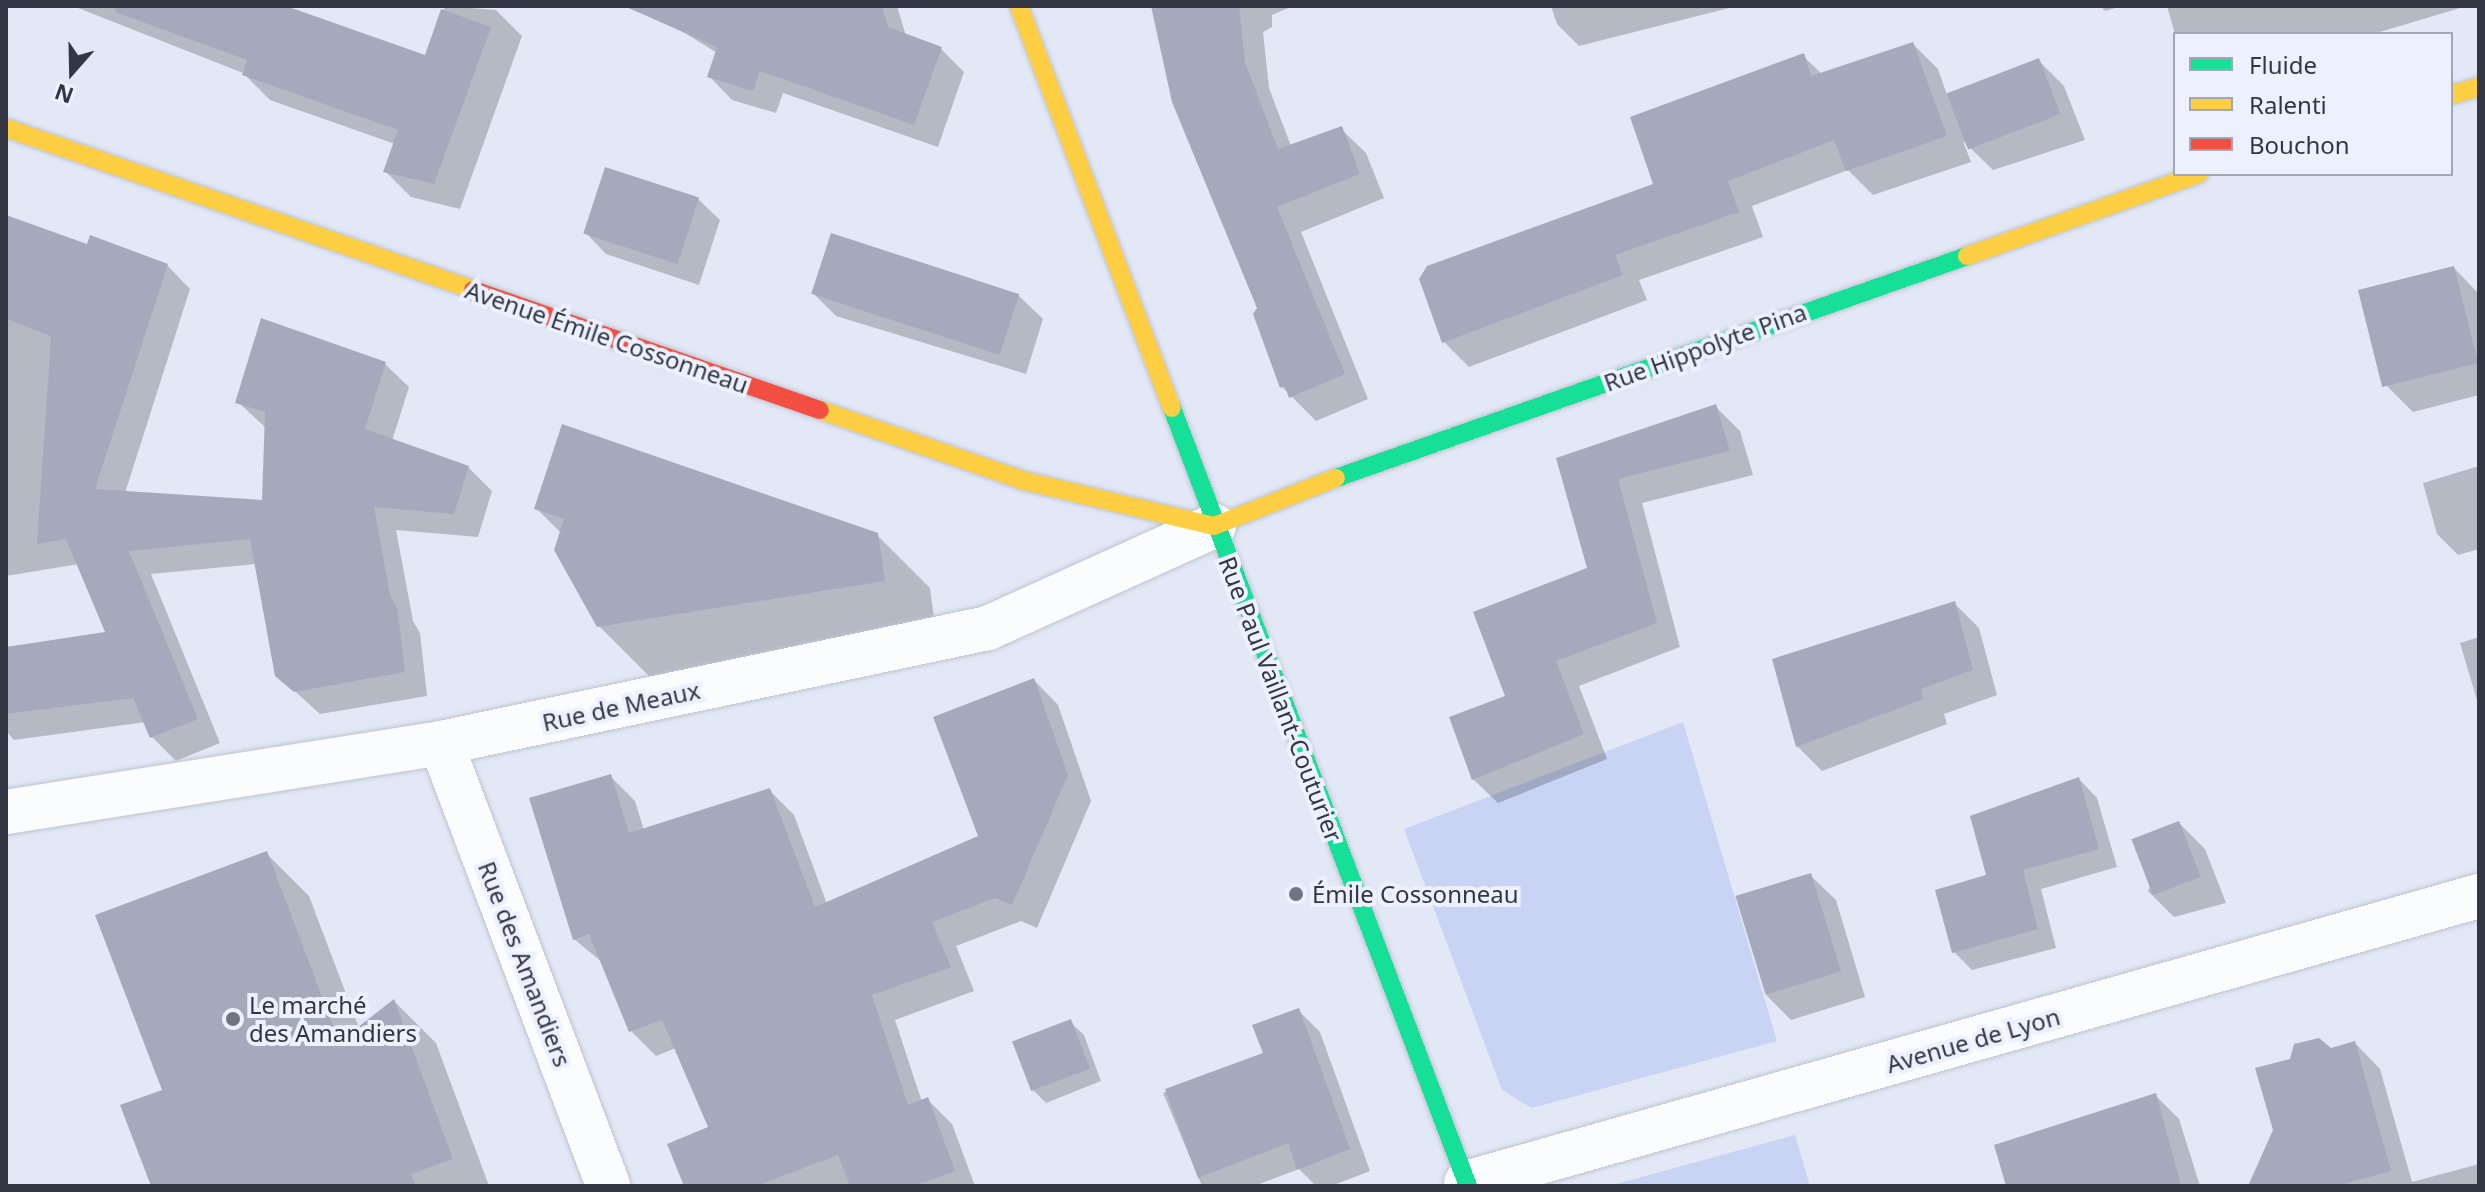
<!DOCTYPE html>
<html>
<head>
<meta charset="utf-8">
<style>
  body { margin:0 }
  #map { position:relative; width:2485px; height:1192px; overflow:hidden; background:#e3e8f6; font-family:"Noto Sans",sans-serif }
  div>[style] { position:absolute }
  .green>* { inset:0; background:#c9d4f4 }
  .shadow>* { inset:0; background:#0003 }
  .building>* { inset:0; background:#a4aabc; transform-origin:0 0 }
  .roads { filter:drop-shadow(0 0 2px #bfc3cf) drop-shadow(0 0 2px #bfc3cf) }
  .street>* { height:44px; margin:-22px; padding:0 22px; transform-origin:22px; border-radius:22px; background:#fbfcfe }
  .fast>* { height:18px; margin:-9px; padding:0 9px; transform-origin:9px; border-radius:9px; background:#16e098 }
  .slow>* { height:18px; margin:-9px; padding:0 9px; transform-origin:9px; border-radius:9px; background:#ffcf43 }
  .jam>* { height:18px; margin:-9px; padding:0 9px; transform-origin:9px; border-radius:9px; background:#f24e42 }
  .dots>* { width:22px; height:22px; translate:-50% -50%; box-sizing:border-box; border:4px solid #edf1ff; border-radius:50% }
  span { translate:-50% -50%; white-space:nowrap; text-align:center; line-height:1.15; -webkit-text-stroke:8px #edf1ff; paint-order:stroke }
  .street-label { font-size:24px; color:#323743 }
  .poi-label { font-size:24px; color:#323743 }
  .left { translate:0 -50%; text-align:left }
  .frame { position:absolute; inset:0; border:8px solid #323743; pointer-events:none }
  .legend { position:absolute; left:2173px; top:32px; width:280px; height:144px; box-sizing:border-box; background:#edf1ff; border:2px solid #a2a7b4; margin:0; padding:10px 14px; list-style:none; font-size:24px; color:#323743 }
  .legend li { display:flex; align-items:center; gap:16px; height:40px }
  .legend b { width:40px; border:2px solid #a2a7b4 }
  .north { position:absolute; left:32px; top:32px; width:80px; height:80px; -webkit-text-stroke:6px #edf1ff; paint-order:stroke; rotate:200deg; font-size:22px; font-weight:700; line-height:32px; text-align:center; color:#323743 }
  .north::after { content:''; display:block; margin:auto; width:28px; height:36px; background:#323743; clip-path:polygon(50% 0,100% 100%,50% 72%,0 100%) }
</style>
</head>
<body>
<div id="map">
  <div class="green">
    <i style="clip-path:polygon(1683px 722px,1777px 1041px,1532px 1108px,1502px 1090px,1404px 829px)"></i>
    <i style="clip-path:polygon(1795px 1135px,1810px 1186px,1609px 1186px)"></i>
  </div>
  <div class="shadow">
    <i style="clip-path:polygon(73px 6px,280px 6px,426px 57px,445px 6px,496px 10px,522px 36px,460px 209px,411px 197px,385px 171px,395px 144px,270px 100px,243px 73px)"></i>
    <i style="clip-path:polygon(642px 6px,897px 6px,906px 36px,941px 49px,964px 72px,938px 147px,783px 93px,776px 113px,732px 100px,709px 76px,717px 53px)"></i>
    <i style="clip-path:polygon(1164px 6px,1293px 6px,1272px 15px,1272px 27px,1263px 32px,1269px 88px,1291px 146px,1341px 129px,1366px 153px,1384px 198px,1301px 232px,1368px 399px,1316px 421px,1282px 387px)"></i>
    <i style="clip-path:polygon(1551px 6px,1737px 6px,1579px 46px,1557px 24px)"></i>
    <i style="clip-path:polygon(2100px 6px,2123px 6px,2105px 11px)"></i>
    <i style="clip-path:polygon(2167px 6px,2467px 6px,2373px 34px,2175px 34px)"></i>
    <i style="clip-path:polygon(1913px 44px,1938px 69px,1947px 95px,2038px 60px,2064px 86px,2085px 140px,1993px 170px,1963px 141px,1971px 162px,1873px 195px,1848px 170px,1752px 206px,1763px 237px,1639px 280px,1647px 300px,1469px 367px,1444px 342px,1656px 185px,1803px 56px,1822px 74px)"></i>
    <i style="clip-path:polygon(698px 199px,720px 220px,699px 285px,606px 254px,585px 232px)"></i>
    <i style="clip-path:polygon(6px 217px,88px 246px,167px 265px,190px 289px,125px 493px,264px 503px,266px 428px,238px 402px,385px 364px,409px 387px,392px 441px,468px 467px,492px 491px,478px 537px,396px 530px,413px 621px,420px 633px,427px 696px,320px 714px,277px 675px,256px 564px,151px 574px,220px 743px,176px 761px,152px 737px,146px 722px,14px 740px,6px 731px,6px 649px,108px 634px,79px 564px,6px 576px)"></i>
    <i style="clip-path:polygon(2454px 268px,2479px 294px,2479px 395px,2413px 412px,2387px 386px)"></i>
    <i style="clip-path:polygon(812px 292px,1018px 295px,1043px 319px,1026px 374px,836px 316px)"></i>
    <i style="clip-path:polygon(1715px 406px,1740px 431px,1753px 475px,1642px 503px,1680px 647px,1579px 686px,1607px 759px,1498px 803px,1473px 779px,1508px 697px,1589px 569px,1559px 459px)"></i>
    <i style="clip-path:polygon(2479px 466px,2479px 549px,2458px 555px,2437px 534px,2423px 483px)"></i>
    <i style="clip-path:polygon(537px 509px,877px 535px,930px 588px,936px 633px,651px 678px,598px 625px,562px 534px)"></i>
    <i style="clip-path:polygon(1954px 603px,1979px 628px,1997px 695px,1944px 714px,1947px 724px,1822px 771px,1797px 746px)"></i>
    <i style="clip-path:polygon(2479px 637px,2479px 707px,2460px 643px)"></i>
    <i style="clip-path:polygon(1034px 680px,1058px 705px,1091px 801px,1037px 928px,1021px 921px,956px 946px,974px 991px,895px 1020px,922px 1102px,927px 1099px,952px 1124px,975px 1186px,686px 1186px,711px 1128px,676px 1048px,656px 1056px,631px 1031px,603px 963px,574px 939px,610px 776px,635px 801px,644px 830px,769px 790px,794px 815px,827px 904px,981px 837px)"></i>
    <i style="clip-path:polygon(2079px 779px,2097px 798px,2117px 867px,2041px 889px,2056px 948px,1972px 970px,1954px 952px,1989px 877px)"></i>
    <i style="clip-path:polygon(2179px 823px,2205px 849px,2226px 903px,2174px 917px,2148px 891px)"></i>
    <i style="clip-path:polygon(267px 854px,309px 896px,359px 1028px,394px 1001px,436px 1043px,489px 1186px,153px 1186px,165px 1092px)"></i>
    <i style="clip-path:polygon(1810px 875px,1836px 900px,1865px 997px,1791px 1020px,1766px 995px)"></i>
    <i style="clip-path:polygon(1298px 1010px,1320px 1032px,1370px 1171px,1331px 1186px,1316px 1186px,1299px 1169px,1254px 1186px,1202px 1186px,1163px 1093px,1266px 1054px)"></i>
    <i style="clip-path:polygon(1070px 1022px,1084px 1035px,1101px 1081px,1046px 1103px,1033px 1090px)"></i>
    <i style="clip-path:polygon(2355px 1043px,2380px 1069px,2412px 1182px,2479px 1164px,2479px 1186px,2250px 1186px,2331px 1050px)"></i>
    <i style="clip-path:polygon(2155px 1095px,2179px 1119px,2200px 1186px,2008px 1186px)"></i>
  </div>
  <div class="building">
    <i style="clip-path:polygon(116px 6px,286px 6px,425px 55px,441px 9px,491px 27px,434px 184px,383px 172px,398px 130px,242px 75px,247px 60px,115px 12px)"></i>
    <i style="clip-path:polygon(624px 6px,882px 6px,888px 27px,942px 47px,914px 125px,760px 71px,753px 91px,707px 77px,717px 47px)"></i>
    <i style="clip-path:polygon(1151px 6px,1239px 6px,1245px 62px,1278px 149px,1342px 126px,1360px 174px,1277px 207px,1345px 374px,1289px 398px,1285px 386px,1280px 388px,1253px 314px,1257px 308px,1172px 102px)"></i>
    <i style="clip-path:polygon(1913px 42px,1947px 136px,1846px 171px,1834px 140px,1728px 181px,1739px 212px,1615px 255px,1623px 275px,1442px 343px,1419px 279px,1427px 266px,1653px 184px,1630px 117px,1804px 53px,1811px 76px)"></i>
    <i style="left:2039px;top:58px;width:60px;height:99px;rotate:69deg"></i>
    <i style="left:605px;top:167px;width:99px;height:70px;rotate:18deg"></i>
    <i style="clip-path:polygon(6px 215px,87px 244px,90px 235px,168px 264px,95px 489px,262px 500px,265px 412px,235px 403px,261px 318px,386px 362px,365px 429px,469px 466px,454px 514px,374px 507px,390px 595px,397px 607px,405px 672px,294px 692px,275px 676px,250px 539px,129px 551px,198px 719px,150px 738px,133px 698px,6px 714px,6px 647px,105px 632px,66px 539px,37px 544px,51px 336px,6px 319px)"></i>
    <i style="left:831px;top:233px;width:198px;height:64px;rotate:18deg"></i>
    <i style="left:2454px;top:266px;width:100px;height:99px;rotate:76deg"></i>
    <i style="clip-path:polygon(1716px 404px,1730px 451px,1618px 479px,1657px 623px,1556px 661px,1584px 734px,1472px 780px,1449px 717px,1505px 696px,1473px 612px,1587px 568px,1556px 458px)"></i>
    <i style="clip-path:polygon(562px 424px,878px 533px,885px 581px,597px 627px,554px 550px,564px 519px,534px 509px)"></i>
    <i style="clip-path:polygon(1955px 601px,1973px 670px,1921px 689px,1923px 699px,1796px 747px,1772px 659px)"></i>
    <i style="clip-path:polygon(1034px 678px,1068px 775px,1012px 905px,995px 898px,932px 922px,951px 967px,872px 995px,908px 1105px,928px 1097px,955px 1171px,914px 1186px,850px 1186px,838px 1155px,756px 1186px,684px 1186px,667px 1144px,708px 1127px,662px 1020px,629px 1032px,589px 934px,573px 940px,529px 798px,611px 774px,629px 833px,770px 788px,815px 907px,978px 836px,933px 717px)"></i>
    <i style="clip-path:polygon(2079px 777px,2099px 849px,2023px 870px,2038px 929px,1952px 953px,1935px 890px,1986px 875px,1970px 816px)"></i>
    <i style="left:2179px;top:821px;width:60px;height:51px;rotate:69deg"></i>
    <i style="clip-path:polygon(267px 851px,339px 1042px,394px 999px,453px 1159px,411px 1174px,415px 1186px,151px 1186px,120px 1105px,162px 1090px,95px 915px)"></i>
    <i style="left:1811px;top:873px;width:103px;height:79px;rotate:73deg"></i>
    <i style="clip-path:polygon(1299px 1008px,1350px 1149px,1297px 1170px,1288px 1143px,1198px 1178px,1165px 1089px,1263px 1053px,1252px 1025px)"></i>
    <i style="left:1071px;top:1019px;width:53px;height:63px;rotate:69deg"></i>
    <i style="clip-path:polygon(2319px 1038px,2331px 1048px,2355px 1041px,2391px 1171px,2336px 1186px,2248px 1186px,2273px 1130px,2255px 1068px,2290px 1059px,2294px 1044px)"></i>
    <i style="clip-path:polygon(2156px 1093px,2181px 1186px,2006px 1186px,1994px 1145px)"></i>
  </div>
  <div class="roads">
    <div class="street">
      <i style="left:441px;top:743px;width:473px;rotate:69.3deg"></i>
      <i style="left:6px;top:812px;width:440px;rotate:-9deg"></i>
      <i style="left:441px;top:743px;width:559px;rotate:-11.87deg"></i>
      <i style="left:988px;top:628px;width:248px;rotate:-24.3deg"></i>
      <i style="left:1466px;top:1183px;width:1053px;rotate:-15.82deg"></i>
    </div>
    <div class="fast">
      <i style="left:1172px;top:408px;width:832px;rotate:69.17deg"></i>
      <i style="left:1336px;top:478px;width:669px;rotate:-19.38deg"></i>
    </div>
    <div class="slow">
      <i style="left:1019px;top:6px;width:430px;rotate:69.2deg"></i>
      <i style="left:2451px;top:95px;width:29px;rotate:-16deg"></i>
      <i style="left:6px;top:128px;width:494px;rotate:19.1deg"></i>
      <i style="left:1967px;top:256px;width:246px;rotate:-19.5deg"></i>
      <i style="left:820px;top:410px;width:217px;rotate:19.1deg"></i>
      <i style="left:1025px;top:481px;width:194px;rotate:13.4deg"></i>
      <i style="left:1214px;top:526px;width:131px;rotate:-21.5deg"></i>
    </div>
    <div class="jam">
      <i style="left:473px;top:290px;width:367px;rotate:19.1deg"></i>
    </div>
  </div>
  <div class="dots">
    <i style="left:1296px;top:894px;background:#707582"></i>
    <i style="left:233px;top:1019px;background:#707582"></i>
  </div>
  <div class="street-label">
    <span style="left:607px;top:337px;rotate:19deg">Avenue Émile Cossonneau</span>
    <span style="left:1705px;top:347px;rotate:-20deg">Rue Hippolyte Pina</span>
    <span style="left:1281px;top:699px;rotate:69deg">Rue Paul Vaillant-Couturier</span>
    <span style="left:621px;top:706px;rotate:-12deg">Rue de Meaux</span>
    <span style="left:525px;top:964px;rotate:69deg">Rue des Amandiers</span>
    <span style="left:1973px;top:1040px;rotate:-16deg">Avenue de Lyon</span>
  </div>
  <div class="poi-label">
    <span class="left" style="left:1312px;top:894px">Émile Cossonneau</span>
    <span class="left" style="left:249px;top:1019px">Le marché<br>des Amandiers</span>
  </div>
  <div class="frame"></div>
  <ul class="legend">
  <li><b style="height:10px;background:#16e098"></b>Fluide</li>
  <li><b style="height:10px;background:#ffcf43"></b>Ralenti</li>
  <li><b style="height:10px;background:#f24e42"></b>Bouchon</li>
  </ul>
  <div class="north">N</div>
</div>
</body>
</html>
